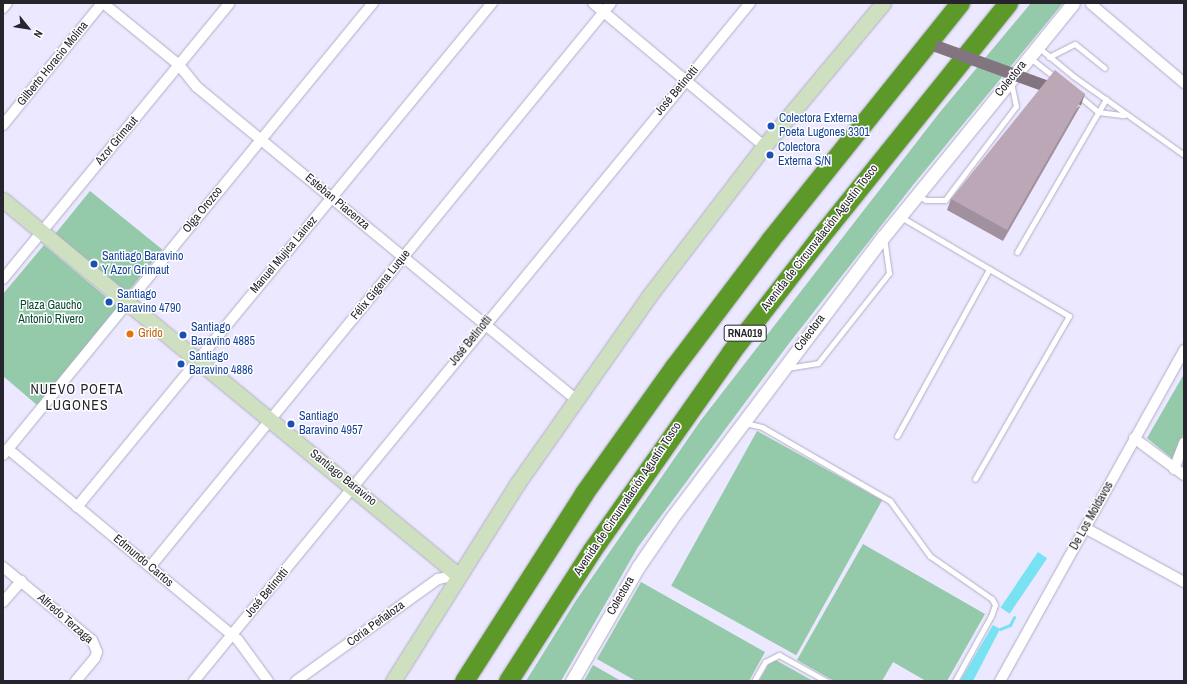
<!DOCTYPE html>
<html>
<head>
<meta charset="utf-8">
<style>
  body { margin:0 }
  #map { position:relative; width:1187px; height:684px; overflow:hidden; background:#ebe8ff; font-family:"Archivo Narrow",sans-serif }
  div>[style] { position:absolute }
  .green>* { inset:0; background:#94c9aa; transform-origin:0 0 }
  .water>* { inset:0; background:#78e2f2; transform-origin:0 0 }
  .stream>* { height:3px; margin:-1.5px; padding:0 1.5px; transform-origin:1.5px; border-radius:1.5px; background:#78e2f2 }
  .roads { filter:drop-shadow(0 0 1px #b1aec4) drop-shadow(0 0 1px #b1aec4) }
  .service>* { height:5px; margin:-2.5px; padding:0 2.5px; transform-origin:2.5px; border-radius:2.5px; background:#fff }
  .minor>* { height:10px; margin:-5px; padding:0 5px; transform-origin:5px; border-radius:5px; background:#fff }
  .tertiary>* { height:13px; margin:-6.5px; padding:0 6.5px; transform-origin:6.5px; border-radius:6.5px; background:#fff }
  .secondary>* { height:15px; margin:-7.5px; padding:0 7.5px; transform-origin:7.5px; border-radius:7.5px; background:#cee0bf }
  .motorway>* { height:19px; margin:-9.5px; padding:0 9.5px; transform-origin:9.5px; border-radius:9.5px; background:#5d9929 }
  .wall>* { inset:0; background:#a1909d }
  .shaded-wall>* { inset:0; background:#83757f; transform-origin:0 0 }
  .building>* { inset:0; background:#bba7b6 }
  .dots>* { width:11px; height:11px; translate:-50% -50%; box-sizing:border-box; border:2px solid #fff; border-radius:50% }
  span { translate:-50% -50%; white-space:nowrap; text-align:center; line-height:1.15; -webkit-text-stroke:3px #fff; paint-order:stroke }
  .shield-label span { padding:1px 3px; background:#fff; border:1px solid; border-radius:3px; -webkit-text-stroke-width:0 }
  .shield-label { font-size:11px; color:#26242d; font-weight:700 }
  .street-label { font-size:12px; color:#26242d }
  .transit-label { font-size:12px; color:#164399 }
  .left { translate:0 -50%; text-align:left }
  .park-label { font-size:12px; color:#06482d }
  .food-label { font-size:12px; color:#c56008 }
  .quarter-label { font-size:14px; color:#26242d; letter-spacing:1px }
  .frame { position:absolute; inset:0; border:4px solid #26242d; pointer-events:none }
  .north { position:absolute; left:8px; top:8px; width:40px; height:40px; -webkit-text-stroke:3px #fff; paint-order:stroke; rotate:120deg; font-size:11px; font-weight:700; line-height:16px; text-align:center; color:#26242d }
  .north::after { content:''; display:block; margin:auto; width:14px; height:18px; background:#26242d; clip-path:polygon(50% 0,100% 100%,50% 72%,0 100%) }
</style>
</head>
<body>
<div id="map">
  <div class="green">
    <i style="clip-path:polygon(1031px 3px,1063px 3px,913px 185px,787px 346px,638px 547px,561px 681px,526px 681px,575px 602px,701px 420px,940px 112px)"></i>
    <i style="left:90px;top:191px;width:93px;height:57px;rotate:39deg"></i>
    <i style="clip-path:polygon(44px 245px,118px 307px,37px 405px,3px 376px,3px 294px)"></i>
    <i style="clip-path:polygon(1184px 374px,1184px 432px,1174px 460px,1147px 438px)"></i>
    <i style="left:757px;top:431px;width:143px;height:177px;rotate:29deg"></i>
    <i style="clip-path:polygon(863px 544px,985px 614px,947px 681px,926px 681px,893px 662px,882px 681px,834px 681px,797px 660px)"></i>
    <i style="clip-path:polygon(641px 582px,765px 652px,749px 681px,636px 681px,597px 659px)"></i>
    <i style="clip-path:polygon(772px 658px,813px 681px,759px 681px)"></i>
    <i style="clip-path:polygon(593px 665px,621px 681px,584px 681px)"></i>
  </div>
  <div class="water">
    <i style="left:1038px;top:552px;width:11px;height:67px;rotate:34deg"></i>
    <i style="clip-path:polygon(993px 625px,1000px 629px,973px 681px,960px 681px)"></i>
  </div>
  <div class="stream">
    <i style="left:1000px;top:629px;width:11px;rotate:-22deg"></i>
    <i style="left:1010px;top:625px;width:9px;rotate:-63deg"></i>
  </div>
  <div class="roads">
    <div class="service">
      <i style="left:1038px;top:47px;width:45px;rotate:39.6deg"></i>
      <i style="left:1073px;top:76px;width:136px;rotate:35.4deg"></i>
      <i style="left:1029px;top:57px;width:34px;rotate:38deg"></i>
      <i style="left:1049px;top:57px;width:29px;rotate:-27deg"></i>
      <i style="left:1075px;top:44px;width:38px;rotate:39deg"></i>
      <i style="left:1078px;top:95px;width:26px;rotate:40deg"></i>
      <i style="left:1098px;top:112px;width:26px;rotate:7deg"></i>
      <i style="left:918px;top:196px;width:9px;rotate:27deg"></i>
      <i style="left:926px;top:200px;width:19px"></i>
      <i style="left:945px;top:200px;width:118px;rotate:-52.9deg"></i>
      <i style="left:1016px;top:106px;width:24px;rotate:-102deg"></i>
      <i style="left:901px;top:217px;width:195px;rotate:30.5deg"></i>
      <i style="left:1069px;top:316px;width:188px;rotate:120deg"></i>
      <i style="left:1017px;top:252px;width:177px;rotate:-59.8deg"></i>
      <i style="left:787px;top:368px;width:31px;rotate:-9deg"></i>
      <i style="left:818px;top:363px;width:115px;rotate:-51.7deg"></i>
      <i style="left:889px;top:273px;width:34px;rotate:-98deg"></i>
      <i style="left:745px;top:423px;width:17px;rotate:13deg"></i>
      <i style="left:762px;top:427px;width:148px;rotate:30deg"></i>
      <i style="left:890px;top:501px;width:68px;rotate:54deg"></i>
      <i style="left:930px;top:556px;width:75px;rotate:34.7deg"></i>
      <i style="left:992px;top:599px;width:7px;rotate:63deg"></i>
      <i style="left:995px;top:605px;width:12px;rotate:110deg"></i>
      <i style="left:991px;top:616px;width:74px;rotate:119deg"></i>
      <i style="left:897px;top:436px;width:191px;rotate:-61.1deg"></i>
      <i style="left:754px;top:681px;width:22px;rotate:-60deg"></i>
      <i style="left:765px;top:662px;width:16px;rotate:-27deg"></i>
      <i style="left:779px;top:655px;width:54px;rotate:29deg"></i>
    </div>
    <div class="minor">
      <i style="left:103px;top:3px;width:98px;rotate:39.2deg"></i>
      <i style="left:179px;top:65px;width:28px;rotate:51deg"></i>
      <i style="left:197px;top:87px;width:490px;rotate:39.5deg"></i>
      <i style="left:593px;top:3px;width:223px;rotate:39.9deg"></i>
      <i style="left:1091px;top:4px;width:122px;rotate:40.3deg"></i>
      <i style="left:3px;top:8px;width:6px;rotate:-51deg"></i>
      <i style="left:3px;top:125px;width:157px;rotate:-50.9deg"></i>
      <i style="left:3px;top:279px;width:357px;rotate:-50.6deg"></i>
      <i style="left:1134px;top:438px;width:62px;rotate:36.5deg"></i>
      <i style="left:8px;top:449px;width:299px;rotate:39.7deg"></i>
      <i style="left:238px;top:640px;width:51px;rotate:53.8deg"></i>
      <i style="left:3px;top:455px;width:584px;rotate:-50.7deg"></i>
      <i style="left:1174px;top:469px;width:28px;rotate:-69deg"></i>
      <i style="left:77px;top:507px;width:653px;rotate:-50.53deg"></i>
      <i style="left:1085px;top:528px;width:113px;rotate:28.6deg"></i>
      <i style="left:3px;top:567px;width:115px;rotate:39.4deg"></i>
      <i style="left:92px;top:640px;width:13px;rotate:67deg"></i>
      <i style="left:97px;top:652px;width:6px;rotate:108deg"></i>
      <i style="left:95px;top:658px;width:30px;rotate:130deg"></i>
      <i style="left:150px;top:567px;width:728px;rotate:-50.74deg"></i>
      <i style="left:3px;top:602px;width:28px;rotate:-49deg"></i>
      <i style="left:194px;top:681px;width:877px;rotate:-50.65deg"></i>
      <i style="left:296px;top:681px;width:175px;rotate:-35.7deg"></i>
      <i style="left:438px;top:579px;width:20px;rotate:-11deg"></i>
      <i style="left:1000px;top:681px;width:379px;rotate:-60.9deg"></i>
    </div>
    <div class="tertiary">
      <i style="left:572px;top:681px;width:132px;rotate:-59.9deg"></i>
      <i style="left:638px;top:567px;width:58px;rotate:-55.5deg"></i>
      <i style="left:671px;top:519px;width:353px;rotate:-53.1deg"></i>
      <i style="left:883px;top:237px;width:301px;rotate:-50.9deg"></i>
    </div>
    <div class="secondary">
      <i style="left:3px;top:200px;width:590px;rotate:39.49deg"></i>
      <i style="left:393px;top:681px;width:233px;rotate:-57.8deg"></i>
      <i style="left:517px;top:484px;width:230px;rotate:-54.9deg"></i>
      <i style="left:649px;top:296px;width:189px;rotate:-52.5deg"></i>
      <i style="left:764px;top:146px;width:186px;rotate:-50.2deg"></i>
    </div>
    <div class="motorway">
      <i style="left:464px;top:681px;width:223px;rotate:-57.4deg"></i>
      <i style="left:584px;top:493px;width:155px;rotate:-54.5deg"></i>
      <i style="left:674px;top:367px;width:159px;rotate:-52.9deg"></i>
      <i style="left:770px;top:240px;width:304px;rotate:-51.3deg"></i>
      <i style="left:508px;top:681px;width:156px;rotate:-57.3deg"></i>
      <i style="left:592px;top:550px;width:242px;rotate:-54.9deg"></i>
      <i style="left:731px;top:352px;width:144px;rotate:-52.3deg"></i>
      <i style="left:819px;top:238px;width:302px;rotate:-51.2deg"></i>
    </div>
  </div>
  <div class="wall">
    <i style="clip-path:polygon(1081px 105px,1003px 241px,947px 210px,951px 199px)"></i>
  </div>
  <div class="shaded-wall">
    <i style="left:1085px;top:94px;width:12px;height:157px;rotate:110deg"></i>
  </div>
  <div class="building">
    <i style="clip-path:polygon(1055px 70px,1085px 94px,1007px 230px,951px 199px)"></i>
  </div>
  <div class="dots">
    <i style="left:771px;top:126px;background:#1a4fb4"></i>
    <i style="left:770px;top:155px;background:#1a4fb4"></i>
    <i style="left:94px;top:264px;background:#1a4fb4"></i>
    <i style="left:109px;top:302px;background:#1a4fb4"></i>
    <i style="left:130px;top:334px;background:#e8710a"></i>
    <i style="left:183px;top:335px;background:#1a4fb4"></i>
    <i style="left:181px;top:364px;background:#1a4fb4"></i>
    <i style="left:291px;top:424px;background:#1a4fb4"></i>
  </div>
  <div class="shield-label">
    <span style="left:745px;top:333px">RNA019</span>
  </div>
  <div class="street-label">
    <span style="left:53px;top:64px;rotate:-51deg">Gilberto Horacio Molina</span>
    <span style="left:1011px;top:79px;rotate:-51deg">Colectora</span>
    <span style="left:677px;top:91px;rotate:-50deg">José Betinotti</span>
    <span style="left:117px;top:141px;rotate:-50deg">Azor Grimaut</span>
    <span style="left:337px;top:202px;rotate:40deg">Esteban Piacenza</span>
    <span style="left:203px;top:210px;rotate:-51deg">Olga Orozco</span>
    <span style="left:820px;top:238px;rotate:-52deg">Avenida de Circunvalación Agustín Tosco</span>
    <span style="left:284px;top:255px;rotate:-50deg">Manuel Mujica Lainez</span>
    <span style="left:381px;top:285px;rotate:-51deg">Félix Gigena Luque</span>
    <span style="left:810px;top:333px;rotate:-53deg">Colectora</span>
    <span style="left:471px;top:341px;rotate:-51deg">José Betinotti</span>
    <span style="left:343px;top:478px;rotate:39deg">Santiago Baravino</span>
    <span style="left:628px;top:499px;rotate:-56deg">Avenida de Circunvalación Agustín Tosco</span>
    <span style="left:1092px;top:516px;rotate:-61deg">De Los Moldavos</span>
    <span style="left:143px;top:561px;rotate:40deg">Edmundo Cartos</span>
    <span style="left:267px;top:593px;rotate:-50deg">José Betinotti</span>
    <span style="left:621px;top:596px;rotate:-60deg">Colectora</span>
    <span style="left:65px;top:619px;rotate:41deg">Alfredo Terzaga</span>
    <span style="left:376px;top:624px;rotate:-36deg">Coria Peñaloza</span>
  </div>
  <div class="transit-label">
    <span class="left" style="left:779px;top:126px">Colectora Externa<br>Poeta Lugones 3301</span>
    <span class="left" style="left:778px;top:155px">Colectora<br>Externa S/N</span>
    <span class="left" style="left:102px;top:264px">Santiago Baravino<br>Y Azor Grimaut</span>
    <span class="left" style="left:117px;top:302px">Santiago<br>Baravino 4790</span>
    <span class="left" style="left:191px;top:335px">Santiago<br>Baravino 4885</span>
    <span class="left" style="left:189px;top:364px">Santiago<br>Baravino 4886</span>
    <span class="left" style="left:299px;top:424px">Santiago<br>Baravino 4957</span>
  </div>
  <div class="park-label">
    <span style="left:51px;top:313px">Plaza Gaucho<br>Antonio Rivero</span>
  </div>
  <div class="food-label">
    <span class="left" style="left:138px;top:334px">Grido</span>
  </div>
  <div class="quarter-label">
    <span style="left:77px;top:397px">NUEVO POETA<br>LUGONES</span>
  </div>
  <div class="frame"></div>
  <div class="north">N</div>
</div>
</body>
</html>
